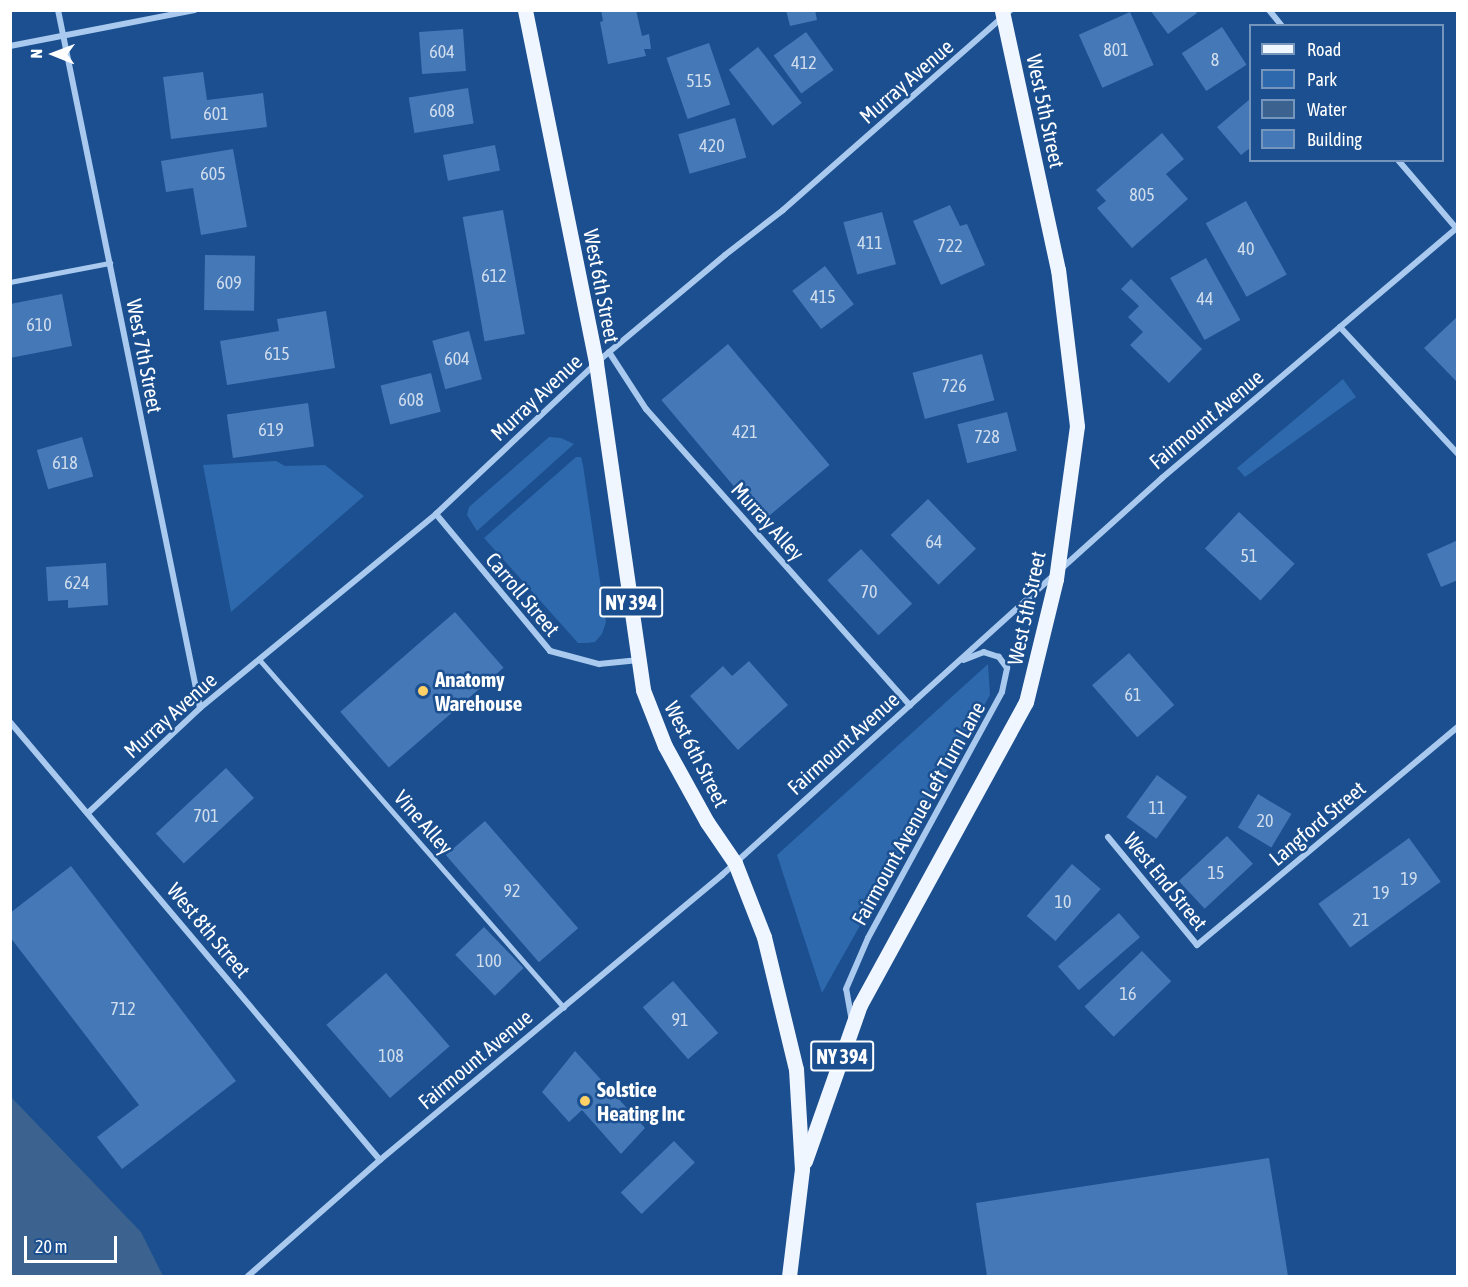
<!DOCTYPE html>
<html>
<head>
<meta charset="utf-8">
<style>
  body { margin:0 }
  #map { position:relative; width:1468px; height:1287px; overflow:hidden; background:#1b4f8f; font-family:"Asap Condensed",sans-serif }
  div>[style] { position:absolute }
  .green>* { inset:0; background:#2e69ad }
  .water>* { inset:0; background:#3c6290 }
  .building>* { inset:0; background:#4478b7; transform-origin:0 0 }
  .service>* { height:4.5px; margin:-2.25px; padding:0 2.25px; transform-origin:2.25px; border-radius:2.25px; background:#a9c9ee }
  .minor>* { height:6px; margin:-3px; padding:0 3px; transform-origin:3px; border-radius:3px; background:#a9c9ee }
  .primary>* { height:15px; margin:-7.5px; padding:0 7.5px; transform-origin:7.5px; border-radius:7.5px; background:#f0f6ff }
  .dots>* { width:16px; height:16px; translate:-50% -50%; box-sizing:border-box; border:3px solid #1b4f8f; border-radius:50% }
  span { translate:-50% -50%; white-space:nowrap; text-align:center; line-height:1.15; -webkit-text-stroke:5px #1b4f8f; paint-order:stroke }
  .number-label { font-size:18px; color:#d0dded }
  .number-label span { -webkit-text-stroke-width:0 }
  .shield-label span { padding:2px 4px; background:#1b4f8f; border:2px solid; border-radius:4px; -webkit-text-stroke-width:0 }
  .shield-label { font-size:20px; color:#fff; font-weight:700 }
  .street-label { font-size:21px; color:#fff }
  .poi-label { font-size:21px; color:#fff; font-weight:700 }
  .left { translate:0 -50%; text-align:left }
  .frame { position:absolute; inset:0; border:12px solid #fff; pointer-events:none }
  .legend { position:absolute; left:1249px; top:24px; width:195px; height:138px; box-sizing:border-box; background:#1b4f8f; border:2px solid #7695bc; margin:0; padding:8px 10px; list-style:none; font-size:18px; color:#fff }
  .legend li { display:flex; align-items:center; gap:12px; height:30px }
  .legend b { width:30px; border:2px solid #7695bc }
  .north { position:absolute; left:24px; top:24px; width:60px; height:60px; -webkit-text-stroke:4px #1b4f8f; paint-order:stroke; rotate:271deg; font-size:16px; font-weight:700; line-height:24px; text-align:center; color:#fff }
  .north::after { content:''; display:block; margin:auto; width:21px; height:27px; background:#fff; clip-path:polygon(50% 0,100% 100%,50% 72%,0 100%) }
  .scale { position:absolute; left:24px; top:1236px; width:93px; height:27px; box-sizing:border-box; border:3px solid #fff; border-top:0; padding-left:8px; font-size:18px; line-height:21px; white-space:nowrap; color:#fff; -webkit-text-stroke:4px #1b4f8f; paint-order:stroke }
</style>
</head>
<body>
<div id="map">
  <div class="green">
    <i style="clip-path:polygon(1343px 379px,1356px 397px,1245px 477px,1237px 468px)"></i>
    <i style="clip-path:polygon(549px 437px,561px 438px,574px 444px,477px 531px,467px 515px,469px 507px)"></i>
    <i style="clip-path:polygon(576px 457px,581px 457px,583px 465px,606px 622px,602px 634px,595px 642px,587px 643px,578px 643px,484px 538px)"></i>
    <i style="clip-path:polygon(276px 461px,285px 466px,325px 465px,364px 496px,231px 612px,203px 465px)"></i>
    <i style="clip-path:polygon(988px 664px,990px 695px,822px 993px,777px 855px)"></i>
  </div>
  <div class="water">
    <i style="clip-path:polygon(11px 1097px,141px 1232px,163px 1276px,11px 1276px)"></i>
  </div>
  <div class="building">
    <i style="clip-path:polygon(601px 10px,636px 10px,642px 36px,649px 34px,651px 49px,644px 49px,646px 56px,608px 64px,600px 22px,603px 21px)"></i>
    <i style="clip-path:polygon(786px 10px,815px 10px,817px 20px,790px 26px)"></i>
    <i style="clip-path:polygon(1150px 10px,1195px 10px,1197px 13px,1168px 34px)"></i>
    <i style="left:1130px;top:12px;width:58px;height:56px;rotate:66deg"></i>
    <i style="left:1222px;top:27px;width:45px;height:48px;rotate:57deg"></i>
    <i style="left:463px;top:29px;width:42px;height:44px;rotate:86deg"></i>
    <i style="left:806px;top:32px;width:47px;height:40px;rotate:54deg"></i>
    <i style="left:709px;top:43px;width:65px;height:45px;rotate:71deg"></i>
    <i style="left:758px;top:47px;width:71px;height:37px;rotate:52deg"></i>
    <i style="clip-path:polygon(203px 72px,207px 100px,263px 93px,267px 127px,171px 139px,163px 77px)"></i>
    <i style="left:468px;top:88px;width:36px;height:60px;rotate:81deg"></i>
    <i style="clip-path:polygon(1250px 99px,1250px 148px,1241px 155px,1217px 127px)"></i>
    <i style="left:735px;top:118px;width:41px;height:59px;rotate:74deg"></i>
    <i style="clip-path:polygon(1162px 133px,1184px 159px,1166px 174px,1188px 199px,1132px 248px,1097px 208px,1106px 201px,1096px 190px)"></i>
    <i style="left:495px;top:145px;width:26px;height:53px;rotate:79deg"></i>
    <i style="clip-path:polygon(233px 149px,247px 227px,201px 235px,193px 188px,166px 192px,161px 161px)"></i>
    <i style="left:1246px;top:201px;width:84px;height:46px;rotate:61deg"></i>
    <i style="clip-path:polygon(950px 205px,960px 226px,967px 224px,985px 265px,941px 285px,913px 221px)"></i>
    <i style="left:503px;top:210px;width:126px;height:41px;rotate:80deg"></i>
    <i style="left:882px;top:212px;width:54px;height:40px;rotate:75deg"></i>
    <i style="left:205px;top:255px;width:50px;height:55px;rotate:1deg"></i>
    <i style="left:1206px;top:258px;width:71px;height:41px;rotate:61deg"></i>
    <i style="left:825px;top:266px;width:48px;height:41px;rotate:53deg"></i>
    <i style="clip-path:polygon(1131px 279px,1202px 349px,1169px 383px,1130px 345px,1143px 332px,1128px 317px,1139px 306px,1121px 289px)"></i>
    <i style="clip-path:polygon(62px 294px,72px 346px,10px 358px,10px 304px)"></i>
    <i style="clip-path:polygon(326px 311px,335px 368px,227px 385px,220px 341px,279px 331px,277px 319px)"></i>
    <i style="clip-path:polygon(1458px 316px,1458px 383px,1424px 348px)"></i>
    <i style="left:469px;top:331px;width:50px;height:38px;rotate:75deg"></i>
    <i style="left:728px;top:344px;width:158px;height:87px;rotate:50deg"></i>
    <i style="left:982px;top:354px;width:48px;height:72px;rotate:75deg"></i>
    <i style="left:431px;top:373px;width:40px;height:52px;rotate:76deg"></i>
    <i style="left:308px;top:403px;width:44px;height:82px;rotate:82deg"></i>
    <i style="left:1007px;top:412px;width:40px;height:51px;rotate:76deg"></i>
    <i style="left:82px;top:437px;width:41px;height:47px;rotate:74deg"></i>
    <i style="left:928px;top:499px;width:69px;height:52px;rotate:46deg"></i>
    <i style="left:1239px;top:512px;width:76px;height:50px;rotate:43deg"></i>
    <i style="clip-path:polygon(1458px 540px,1458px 580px,1441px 587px,1427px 554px)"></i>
    <i style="left:861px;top:549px;width:75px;height:46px;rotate:47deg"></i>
    <i style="clip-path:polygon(106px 563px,108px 605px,68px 608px,68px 600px,48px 601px,46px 567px)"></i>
    <i style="left:455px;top:612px;width:74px;height:152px;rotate:49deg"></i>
    <i style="left:1129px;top:653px;width:69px;height:49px;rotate:49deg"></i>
    <i style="clip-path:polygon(749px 661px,788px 705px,738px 750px,690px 696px,723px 666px,732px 676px)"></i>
    <i style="left:226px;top:768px;width:41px;height:96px;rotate:47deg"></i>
    <i style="left:1157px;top:775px;width:37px;height:52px;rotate:36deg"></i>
    <i style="left:1258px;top:794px;width:39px;height:39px;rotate:31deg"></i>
    <i style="left:485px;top:821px;width:142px;height:52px;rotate:49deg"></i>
    <i style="left:1227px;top:836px;width:38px;height:66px;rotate:47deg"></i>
    <i style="left:1409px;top:838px;width:54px;height:112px;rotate:54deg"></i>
    <i style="left:1072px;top:864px;width:38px;height:69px;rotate:41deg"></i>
    <i style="clip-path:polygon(71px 866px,236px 1081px,122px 1169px,97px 1137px,139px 1105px,10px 937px,10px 913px)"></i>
    <i style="left:1119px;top:913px;width:32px;height:81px;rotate:49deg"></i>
    <i style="left:484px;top:927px;width:57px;height:40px;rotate:46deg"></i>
    <i style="left:1142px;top:951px;width:42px;height:80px;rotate:46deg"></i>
    <i style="left:386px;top:973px;width:97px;height:79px;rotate:49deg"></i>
    <i style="left:673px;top:981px;width:69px;height:40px;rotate:49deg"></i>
    <i style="clip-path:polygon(575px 1051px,645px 1128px,621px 1154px,582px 1110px,569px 1122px,542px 1092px)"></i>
    <i style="left:674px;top:1141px;width:30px;height:74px;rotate:46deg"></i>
    <i style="clip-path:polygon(1269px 1158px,1288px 1276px,987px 1276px,976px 1203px)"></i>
  </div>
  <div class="service">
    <i style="left:10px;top:282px;width:102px;rotate:-10.8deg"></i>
    <i style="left:259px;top:659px;width:463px;rotate:48.8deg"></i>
  </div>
  <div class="minor">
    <i style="left:58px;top:10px;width:712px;rotate:78.5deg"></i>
    <i style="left:1269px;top:10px;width:21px;rotate:51deg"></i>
    <i style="left:10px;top:46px;width:188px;rotate:-11deg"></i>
    <i style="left:1398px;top:160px;width:89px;rotate:49.5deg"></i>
    <i style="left:1340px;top:327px;width:173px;rotate:47.1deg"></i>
    <i style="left:609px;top:352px;width:68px;rotate:57deg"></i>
    <i style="left:646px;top:409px;width:397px;rotate:48.3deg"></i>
    <i style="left:436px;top:514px;width:178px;rotate:50.2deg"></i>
    <i style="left:550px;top:651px;width:51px;rotate:14.9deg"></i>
    <i style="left:599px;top:664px;width:40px;rotate:-5.7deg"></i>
    <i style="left:1061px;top:569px;width:136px;rotate:-42deg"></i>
    <i style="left:1162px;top:478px;width:388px;rotate:-40.3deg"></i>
    <i style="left:10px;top:722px;width:573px;rotate:49.81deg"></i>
    <i style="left:89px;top:812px;width:152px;rotate:-43.1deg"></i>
    <i style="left:200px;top:708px;width:306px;rotate:-39.4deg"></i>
    <i style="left:436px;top:514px;width:220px;rotate:-43.3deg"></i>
    <i style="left:596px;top:363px;width:168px;rotate:-39.9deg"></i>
    <i style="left:725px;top:255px;width:73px;rotate:-37.8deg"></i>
    <i style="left:783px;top:210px;width:303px;rotate:-41.3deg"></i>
    <i style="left:1108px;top:837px;width:140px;rotate:50.5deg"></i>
    <i style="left:1197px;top:945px;width:340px;rotate:-39.9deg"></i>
    <i style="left:851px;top:1016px;width:27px;rotate:-100deg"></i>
    <i style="left:846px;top:989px;width:56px;rotate:-66.7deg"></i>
    <i style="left:868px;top:938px;width:280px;rotate:-61.4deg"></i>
    <i style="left:1002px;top:692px;width:25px;rotate:-78deg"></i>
    <i style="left:1007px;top:668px;width:14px;rotate:-126deg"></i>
    <i style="left:999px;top:657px;width:16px;rotate:-162deg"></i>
    <i style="left:984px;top:652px;width:22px;rotate:159deg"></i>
    <i style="left:248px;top:1276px;width:176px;rotate:-41.3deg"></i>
    <i style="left:380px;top:1160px;width:445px;rotate:-39.8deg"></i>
    <i style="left:722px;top:875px;width:446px;rotate:-42.1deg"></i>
  </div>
  <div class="primary">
    <i style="left:525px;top:10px;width:360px;rotate:78.6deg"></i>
    <i style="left:596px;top:363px;width:330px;rotate:81.8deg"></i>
    <i style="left:643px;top:690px;width:60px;rotate:68.6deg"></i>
    <i style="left:665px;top:746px;width:87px;rotate:61.1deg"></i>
    <i style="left:707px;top:822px;width:50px;rotate:55.7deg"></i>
    <i style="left:735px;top:863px;width:79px;rotate:68.6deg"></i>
    <i style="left:764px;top:937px;width:136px;rotate:76.4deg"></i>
    <i style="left:796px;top:1069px;width:100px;rotate:86.6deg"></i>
    <i style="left:802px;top:1169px;width:108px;rotate:96.9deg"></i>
    <i style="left:805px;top:1161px;width:165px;rotate:-70.6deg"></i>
    <i style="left:860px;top:1005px;width:345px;rotate:-61.3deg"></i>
    <i style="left:1026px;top:702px;width:127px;rotate:-76.3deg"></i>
    <i style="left:1056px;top:579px;width:154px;rotate:-82.2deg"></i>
    <i style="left:1077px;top:426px;width:157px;rotate:-96.9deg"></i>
    <i style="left:1058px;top:270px;width:266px;rotate:-102.2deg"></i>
  </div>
  <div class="dots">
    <i style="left:423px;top:691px;background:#ffd166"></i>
    <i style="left:585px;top:1101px;background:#ffd166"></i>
  </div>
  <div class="number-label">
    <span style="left:1116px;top:50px">801</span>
    <span style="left:442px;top:52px">604</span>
    <span style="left:1215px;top:60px">8</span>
    <span style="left:804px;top:63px">412</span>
    <span style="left:699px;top:81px">515</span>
    <span style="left:442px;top:111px">608</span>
    <span style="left:216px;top:114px">601</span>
    <span style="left:712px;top:146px">420</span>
    <span style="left:213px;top:174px">605</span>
    <span style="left:1142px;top:195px">805</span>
    <span style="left:870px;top:243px">411</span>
    <span style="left:950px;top:246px">722</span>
    <span style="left:1246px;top:249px">40</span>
    <span style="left:494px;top:276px">612</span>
    <span style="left:229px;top:283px">609</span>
    <span style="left:823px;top:297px">415</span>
    <span style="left:1205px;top:299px">44</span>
    <span style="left:39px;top:325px">610</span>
    <span style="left:277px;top:354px">615</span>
    <span style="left:457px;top:359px">604</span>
    <span style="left:954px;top:386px">726</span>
    <span style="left:411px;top:400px">608</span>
    <span style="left:271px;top:430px">619</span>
    <span style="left:745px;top:432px">421</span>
    <span style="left:987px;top:437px">728</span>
    <span style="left:65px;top:463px">618</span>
    <span style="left:934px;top:542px">64</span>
    <span style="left:1249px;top:556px">51</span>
    <span style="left:77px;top:583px">624</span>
    <span style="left:869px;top:592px">70</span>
    <span style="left:1133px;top:695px">61</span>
    <span style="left:1157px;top:808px">11</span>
    <span style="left:206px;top:816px">701</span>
    <span style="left:1265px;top:821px">20</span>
    <span style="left:1216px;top:873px">15</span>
    <span style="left:1409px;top:879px">19</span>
    <span style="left:512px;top:891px">92</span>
    <span style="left:1381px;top:893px">19</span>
    <span style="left:1063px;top:902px">10</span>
    <span style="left:1361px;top:920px">21</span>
    <span style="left:489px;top:961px">100</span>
    <span style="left:1128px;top:994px">16</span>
    <span style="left:123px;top:1009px">712</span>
    <span style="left:680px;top:1020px">91</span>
    <span style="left:391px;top:1056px">108</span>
  </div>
  <div class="shield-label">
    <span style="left:631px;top:602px">NY 394</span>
    <span style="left:842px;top:1056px">NY 394</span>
  </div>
  <div class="street-label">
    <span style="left:906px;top:81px;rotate:-41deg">Murray Avenue</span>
    <span style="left:1046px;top:111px;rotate:78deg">West 5th Street</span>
    <span style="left:602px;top:286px;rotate:79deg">West 6th Street</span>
    <span style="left:145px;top:356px;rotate:79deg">West 7th Street</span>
    <span style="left:536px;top:397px;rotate:-43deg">Murray Avenue</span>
    <span style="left:1206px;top:419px;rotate:-40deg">Fairmount Avenue</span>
    <span style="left:768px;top:521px;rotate:48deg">Murray Alley</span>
    <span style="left:523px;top:594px;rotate:50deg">Carroll Street</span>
    <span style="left:1026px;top:608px;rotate:-78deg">West 5th Street</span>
    <span style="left:170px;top:715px;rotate:-42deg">Murray Avenue</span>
    <span style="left:843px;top:743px;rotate:-42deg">Fairmount Avenue</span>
    <span style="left:697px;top:754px;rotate:63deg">West 6th Street</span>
    <span style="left:918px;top:813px;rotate:-61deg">Fairmount Avenue Left Turn Lane</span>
    <span style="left:424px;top:822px;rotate:49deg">Vine Alley</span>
    <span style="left:1317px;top:823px;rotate:-40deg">Langford Street</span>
    <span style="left:1166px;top:881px;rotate:51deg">West End Street</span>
    <span style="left:209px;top:930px;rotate:50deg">West 8th Street</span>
    <span style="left:475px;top:1059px;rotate:-40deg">Fairmount Avenue</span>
  </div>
  <div class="poi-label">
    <span class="left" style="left:435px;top:691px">Anatomy<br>Warehouse</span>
    <span class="left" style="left:597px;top:1101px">Solstice<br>Heating Inc</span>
  </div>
  <div class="frame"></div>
  <ul class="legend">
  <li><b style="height:8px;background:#f0f6ff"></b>Road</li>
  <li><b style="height:16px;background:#2e69ad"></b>Park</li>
  <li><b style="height:16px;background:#3c6290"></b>Water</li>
  <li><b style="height:16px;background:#4478b7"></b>Building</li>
  </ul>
  <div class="north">N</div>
  <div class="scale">20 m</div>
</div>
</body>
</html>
